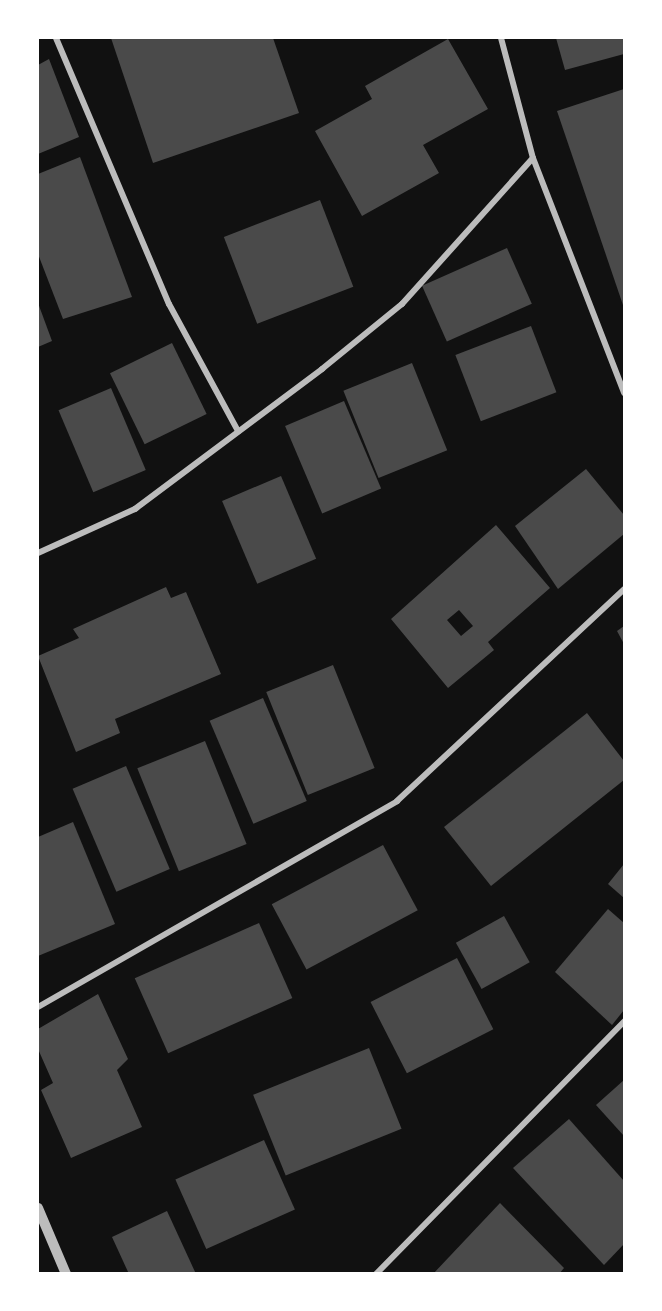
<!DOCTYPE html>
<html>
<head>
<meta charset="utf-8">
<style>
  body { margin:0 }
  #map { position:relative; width:662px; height:1311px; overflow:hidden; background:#111; font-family:Cabin,sans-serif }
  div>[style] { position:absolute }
  .building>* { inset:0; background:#4a4a4a; transform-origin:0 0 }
  .minor>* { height:6px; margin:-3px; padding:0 3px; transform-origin:3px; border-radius:3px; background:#bcbcbc }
  .tertiary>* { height:10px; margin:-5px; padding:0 5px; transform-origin:5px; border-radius:5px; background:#bcbcbc }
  span { translate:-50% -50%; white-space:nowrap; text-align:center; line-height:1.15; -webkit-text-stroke:4.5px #fff; paint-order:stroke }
  .frame { position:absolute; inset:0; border:39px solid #fff; pointer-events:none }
</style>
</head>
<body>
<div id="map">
  <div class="building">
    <i style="clip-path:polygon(111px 38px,273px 38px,299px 113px,153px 163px)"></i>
    <i style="clip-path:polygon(556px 38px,624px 38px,624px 54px,565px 70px)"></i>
    <i style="clip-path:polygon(448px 39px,488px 109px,423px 145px,439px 173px,362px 216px,315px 131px,372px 99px,365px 86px)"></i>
    <i style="clip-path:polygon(49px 59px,79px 137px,38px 154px,38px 65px)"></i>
    <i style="clip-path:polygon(624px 89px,624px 308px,557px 111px)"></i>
    <i style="clip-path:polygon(80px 157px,132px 297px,63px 319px,38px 254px,38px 174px)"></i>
    <i style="left:320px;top:200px;width:93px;height:103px;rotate:69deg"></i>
    <i style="left:507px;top:248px;width:61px;height:93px;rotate:66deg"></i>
    <i style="clip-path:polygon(38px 303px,52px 341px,38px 347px)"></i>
    <i style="left:531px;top:326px;width:71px;height:81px;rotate:69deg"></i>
    <i style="left:172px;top:343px;width:79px;height:69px;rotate:64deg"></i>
    <i style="left:412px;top:363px;width:94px;height:74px;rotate:68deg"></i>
    <i style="left:111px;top:388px;width:89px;height:57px;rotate:67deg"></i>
    <i style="left:344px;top:401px;width:95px;height:64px;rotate:67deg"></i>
    <i style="clip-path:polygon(586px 469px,624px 515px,624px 534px,558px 589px,515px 526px)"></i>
    <i style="left:281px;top:476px;width:90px;height:64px;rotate:67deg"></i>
    <i style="clip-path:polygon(evenodd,496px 525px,550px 588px,488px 642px,494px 650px,448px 688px,391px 619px,496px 525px,459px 610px,473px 626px,461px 636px,447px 620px,459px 610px)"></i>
    <i style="clip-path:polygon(166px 587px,171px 598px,186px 592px,221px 674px,115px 719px,120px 733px,76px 752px,38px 656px,79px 638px,73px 629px)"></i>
    <i style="clip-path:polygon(624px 626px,624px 644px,617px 631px)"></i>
    <i style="left:333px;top:665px;width:111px;height:72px;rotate:68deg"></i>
    <i style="left:263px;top:698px;width:112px;height:58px;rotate:67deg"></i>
    <i style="clip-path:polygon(587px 713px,624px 761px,624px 780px,491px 886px,444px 827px)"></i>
    <i style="left:205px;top:741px;width:111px;height:73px;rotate:68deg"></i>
    <i style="left:126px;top:766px;width:112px;height:58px;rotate:67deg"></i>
    <i style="clip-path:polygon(73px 822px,115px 924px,38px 956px,38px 837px)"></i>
    <i style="left:383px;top:845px;width:74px;height:126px;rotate:62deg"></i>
    <i style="clip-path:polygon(624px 864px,624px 898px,608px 884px)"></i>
    <i style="clip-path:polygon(608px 909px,624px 923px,624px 1010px,612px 1025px,555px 972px)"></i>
    <i style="left:504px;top:916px;width:53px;height:55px;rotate:61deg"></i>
    <i style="left:259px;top:923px;width:82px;height:136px;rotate:66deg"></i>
    <i style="left:457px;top:958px;width:80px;height:97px;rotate:63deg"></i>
    <i style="clip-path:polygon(98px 994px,128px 1059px,117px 1070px,142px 1127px,71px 1158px,41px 1090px,53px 1083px,38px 1049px,38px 1029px)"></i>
    <i style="left:369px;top:1048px;width:87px;height:125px;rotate:68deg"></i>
    <i style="clip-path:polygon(624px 1080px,624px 1136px,596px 1105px)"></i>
    <i style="clip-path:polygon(569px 1119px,624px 1181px,624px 1244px,604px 1265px,513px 1168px)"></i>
    <i style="left:264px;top:1140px;width:76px;height:97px;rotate:66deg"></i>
    <i style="clip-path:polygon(500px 1203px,564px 1268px,559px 1274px,433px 1274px)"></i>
    <i style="clip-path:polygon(167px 1211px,196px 1274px,129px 1274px,112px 1237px)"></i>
  </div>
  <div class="minor">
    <i style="left:56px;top:38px;width:289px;rotate:67deg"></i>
    <i style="left:169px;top:304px;width:145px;rotate:61.5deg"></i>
    <i style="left:501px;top:38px;width:124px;rotate:75.1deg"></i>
    <i style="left:533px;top:158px;width:252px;rotate:68.8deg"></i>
    <i style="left:38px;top:553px;width:107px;rotate:-24.4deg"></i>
    <i style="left:135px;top:509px;width:234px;rotate:-36.8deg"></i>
    <i style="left:322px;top:369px;width:103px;rotate:-39.1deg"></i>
    <i style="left:402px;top:304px;width:196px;rotate:-48.1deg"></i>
    <i style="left:38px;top:1007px;width:414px;rotate:-29.8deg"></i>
    <i style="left:397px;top:801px;width:311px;rotate:-43deg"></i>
    <i style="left:376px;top:1274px;width:354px;rotate:-45.5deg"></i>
  </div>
  <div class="tertiary">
    <i style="left:38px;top:1208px;width:72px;rotate:67deg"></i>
  </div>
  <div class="frame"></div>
</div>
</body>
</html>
